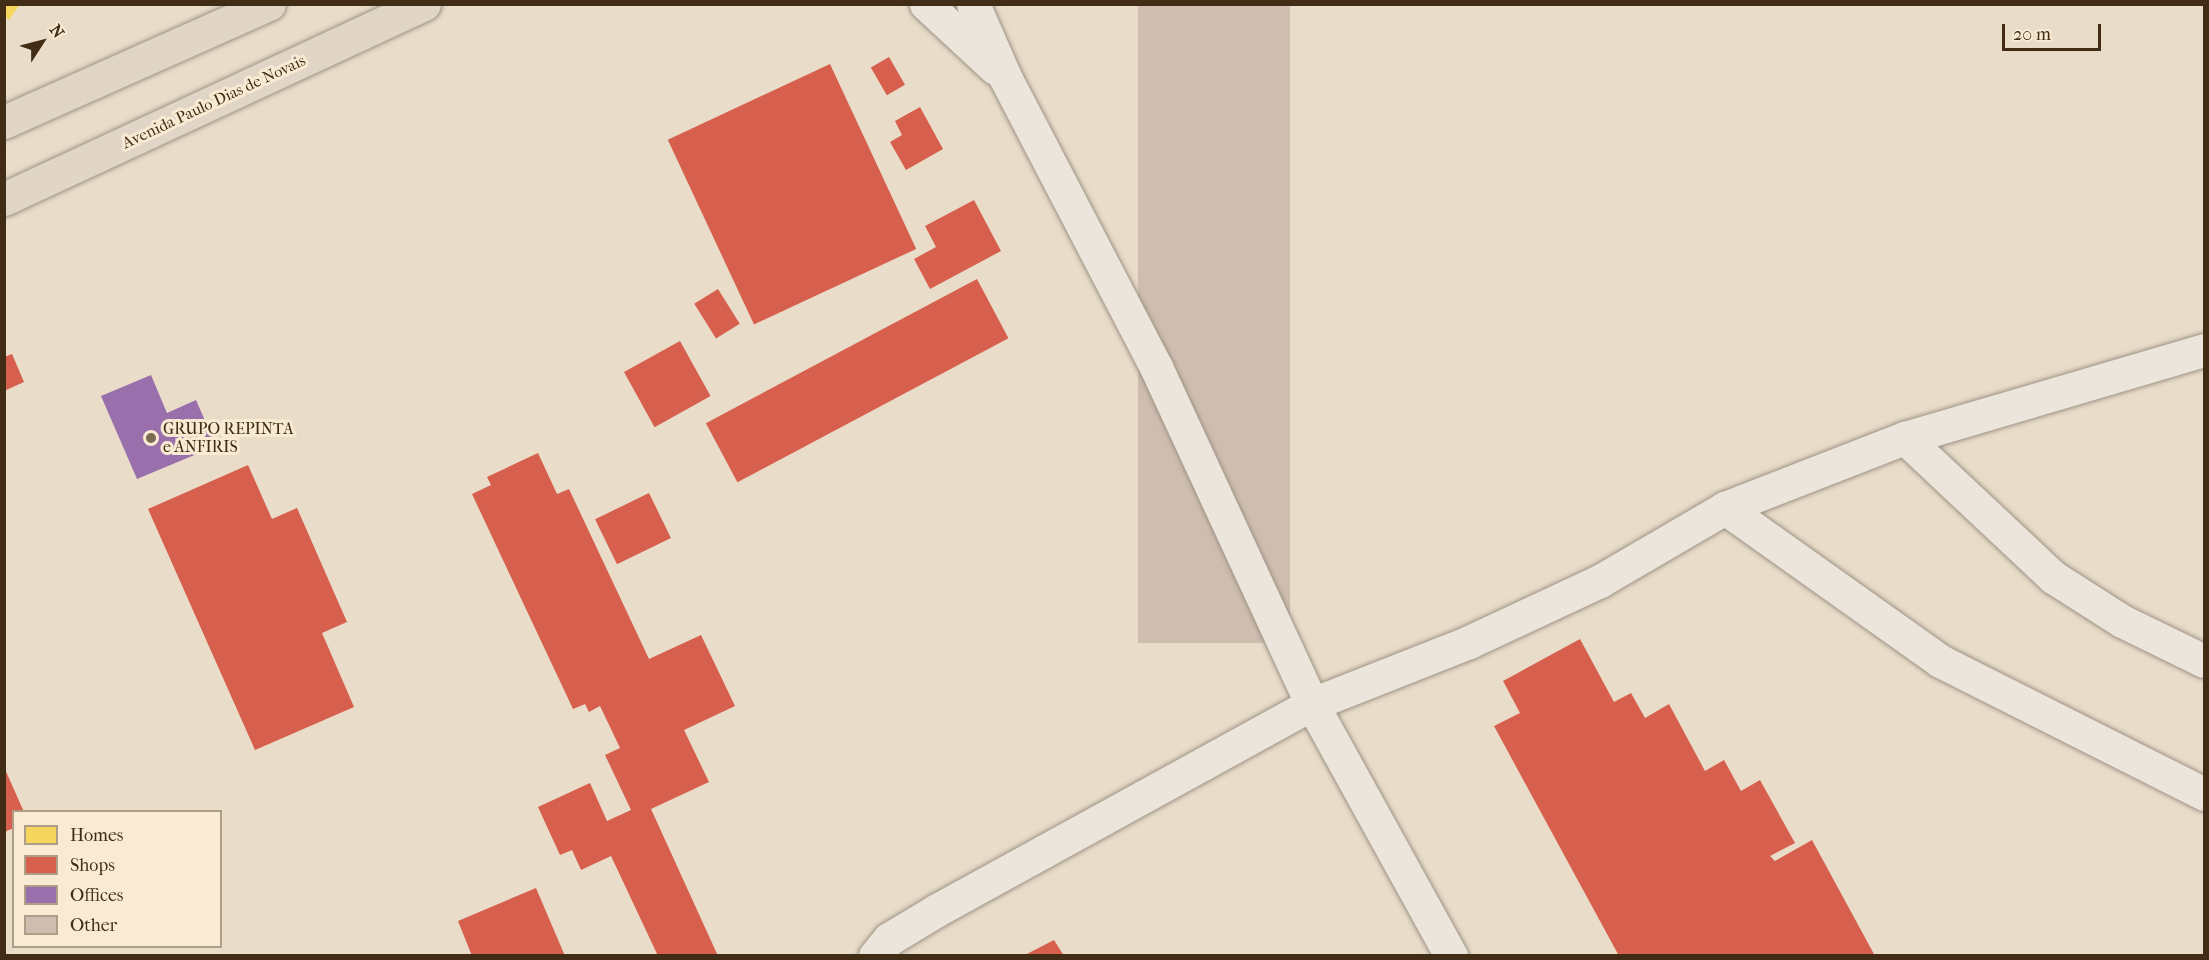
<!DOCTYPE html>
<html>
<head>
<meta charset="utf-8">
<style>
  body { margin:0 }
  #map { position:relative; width:2209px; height:960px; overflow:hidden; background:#e9dcc9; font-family:"IM FELL French Canon",serif }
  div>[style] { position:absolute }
  .homes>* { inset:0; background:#f6d55c }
  .shops>* { inset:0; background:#d6604d; transform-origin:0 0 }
  .offices>* { inset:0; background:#9970ab }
  .building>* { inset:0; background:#cfbeb0; transform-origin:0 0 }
  .roads { filter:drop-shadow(0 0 2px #9d9385) drop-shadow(0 0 2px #9d9385) }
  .minor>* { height:33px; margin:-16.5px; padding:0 16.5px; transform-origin:16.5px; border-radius:16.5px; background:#ece5dc }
  .major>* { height:33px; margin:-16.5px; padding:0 16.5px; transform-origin:16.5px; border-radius:16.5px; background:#e0d5c6 }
  .dots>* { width:16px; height:16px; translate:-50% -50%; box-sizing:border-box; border:3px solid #f9ead3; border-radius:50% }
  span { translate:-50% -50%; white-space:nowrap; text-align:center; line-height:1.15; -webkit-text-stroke:6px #f9ead3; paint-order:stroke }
  .street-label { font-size:16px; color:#412d15 }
  .poi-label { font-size:16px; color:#412d15 }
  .left { translate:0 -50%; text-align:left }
  .frame { position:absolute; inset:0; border:6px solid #412d15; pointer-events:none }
  .legend { position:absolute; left:12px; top:810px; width:210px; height:138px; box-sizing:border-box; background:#f9ead3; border:2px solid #af9e87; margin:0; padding:8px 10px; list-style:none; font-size:18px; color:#412d15 }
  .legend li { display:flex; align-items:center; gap:12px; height:30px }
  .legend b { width:30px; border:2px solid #af9e87 }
  .north { position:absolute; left:12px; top:12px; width:60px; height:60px; -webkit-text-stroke:4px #f9ead3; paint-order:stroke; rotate:54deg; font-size:16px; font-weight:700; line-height:24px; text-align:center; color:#412d15 }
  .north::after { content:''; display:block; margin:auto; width:21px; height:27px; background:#412d15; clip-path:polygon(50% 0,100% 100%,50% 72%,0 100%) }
  .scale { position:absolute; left:2002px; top:24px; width:99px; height:27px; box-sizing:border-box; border:3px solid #412d15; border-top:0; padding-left:8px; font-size:18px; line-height:21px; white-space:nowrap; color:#412d15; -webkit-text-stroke:4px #f9ead3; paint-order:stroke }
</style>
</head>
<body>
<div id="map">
  <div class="homes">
    <i style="clip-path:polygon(4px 4px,20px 4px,9px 20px,4px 16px)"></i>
  </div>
  <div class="shops">
    <i style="left:889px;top:57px;width:32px;height:21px;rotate:60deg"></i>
    <i style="left:830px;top:64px;width:204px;height:179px;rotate:65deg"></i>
    <i style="clip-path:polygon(920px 107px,943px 149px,906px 170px,890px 142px,902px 135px,895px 121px)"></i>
    <i style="clip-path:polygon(974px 200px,1001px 251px,930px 289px,914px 259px,936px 247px,925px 226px)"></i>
    <i style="left:977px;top:279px;width:67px;height:307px;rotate:62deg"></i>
    <i style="left:718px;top:289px;width:41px;height:28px;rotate:58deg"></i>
    <i style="left:680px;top:341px;width:63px;height:64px;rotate:61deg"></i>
    <i style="clip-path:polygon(12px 354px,24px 382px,4px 391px,4px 357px)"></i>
    <i style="clip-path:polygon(538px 453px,557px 494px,569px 489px,649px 659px,701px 635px,735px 706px,684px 730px,709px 782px,651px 809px,718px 956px,658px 956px,611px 856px,581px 870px,572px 850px,560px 855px,538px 807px,590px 783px,607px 821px,631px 810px,605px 755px,620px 748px,600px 706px,589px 712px,585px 704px,573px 709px,472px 494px,491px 485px,487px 477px)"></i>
    <i style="clip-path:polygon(248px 465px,272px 519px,297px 508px,347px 622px,322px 633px,354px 707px,255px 750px,148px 509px)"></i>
    <i style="left:649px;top:493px;width:50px;height:60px;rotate:64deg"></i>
    <i style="clip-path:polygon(1580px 639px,1614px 702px,1631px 693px,1645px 718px,1669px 704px,1705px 771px,1724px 760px,1741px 791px,1760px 780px,1795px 843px,1770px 856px,1775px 861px,1812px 840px,1875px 956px,1619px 956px,1494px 726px,1520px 713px,1503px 681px)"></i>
    <i style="clip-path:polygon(4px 767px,24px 812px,14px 812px,14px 828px,4px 832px)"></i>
    <i style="clip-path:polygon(536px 888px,565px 956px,472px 956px,458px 921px)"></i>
    <i style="clip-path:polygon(1054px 940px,1064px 956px,1023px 956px)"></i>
  </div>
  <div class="offices">
    <i style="clip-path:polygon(151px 375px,167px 413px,196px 400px,216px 446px,137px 479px,101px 396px)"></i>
  </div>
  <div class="building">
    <i style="left:1138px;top:4px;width:152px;height:639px"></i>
  </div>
  <div class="roads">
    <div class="minor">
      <i style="left:926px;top:4px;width:94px;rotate:42.8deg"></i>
      <i style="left:973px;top:4px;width:80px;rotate:66.3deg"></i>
      <i style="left:1005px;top:77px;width:327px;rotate:62.5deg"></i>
      <i style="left:1156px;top:367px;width:371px;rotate:65.2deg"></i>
      <i style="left:1312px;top:704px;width:288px;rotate:61.1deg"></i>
      <i style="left:1905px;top:438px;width:203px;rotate:43.2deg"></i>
      <i style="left:2053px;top:577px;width:82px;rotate:32.5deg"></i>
      <i style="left:2122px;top:621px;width:91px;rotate:26deg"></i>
      <i style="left:1725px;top:508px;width:264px;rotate:35.4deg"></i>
      <i style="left:1940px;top:661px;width:296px;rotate:26.7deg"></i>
      <i style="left:875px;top:956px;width:22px;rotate:-51deg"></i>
      <i style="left:889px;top:939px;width:56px;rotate:-31.1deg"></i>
      <i style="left:937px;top:910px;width:428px;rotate:-28.8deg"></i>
      <i style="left:1312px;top:704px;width:169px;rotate:-21.5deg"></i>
      <i style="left:1469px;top:642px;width:145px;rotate:-25deg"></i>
      <i style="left:1600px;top:581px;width:145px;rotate:-30.3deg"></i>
      <i style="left:1725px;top:508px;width:193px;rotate:-21.3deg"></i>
      <i style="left:1905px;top:438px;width:312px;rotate:-16.4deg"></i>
    </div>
    <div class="major">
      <i style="left:4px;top:122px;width:290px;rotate:-24deg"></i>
      <i style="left:4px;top:199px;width:463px;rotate:-24.9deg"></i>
    </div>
  </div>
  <div class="dots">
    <i style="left:151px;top:438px;background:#7c6a54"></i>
  </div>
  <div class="street-label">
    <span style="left:214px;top:102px;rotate:-25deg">Avenida Paulo Dias de Novais</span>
  </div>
  <div class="poi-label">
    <span class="left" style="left:163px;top:438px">GRUPO REPINTA<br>e ANFIRIS</span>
  </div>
  <div class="frame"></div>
  <ul class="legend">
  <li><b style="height:16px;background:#f6d55c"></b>Homes</li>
  <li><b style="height:16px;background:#d6604d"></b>Shops</li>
  <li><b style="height:16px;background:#9970ab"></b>Offices</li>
  <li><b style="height:16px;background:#cfbeb0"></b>Other</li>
  </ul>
  <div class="north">N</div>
  <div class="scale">20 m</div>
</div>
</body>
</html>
